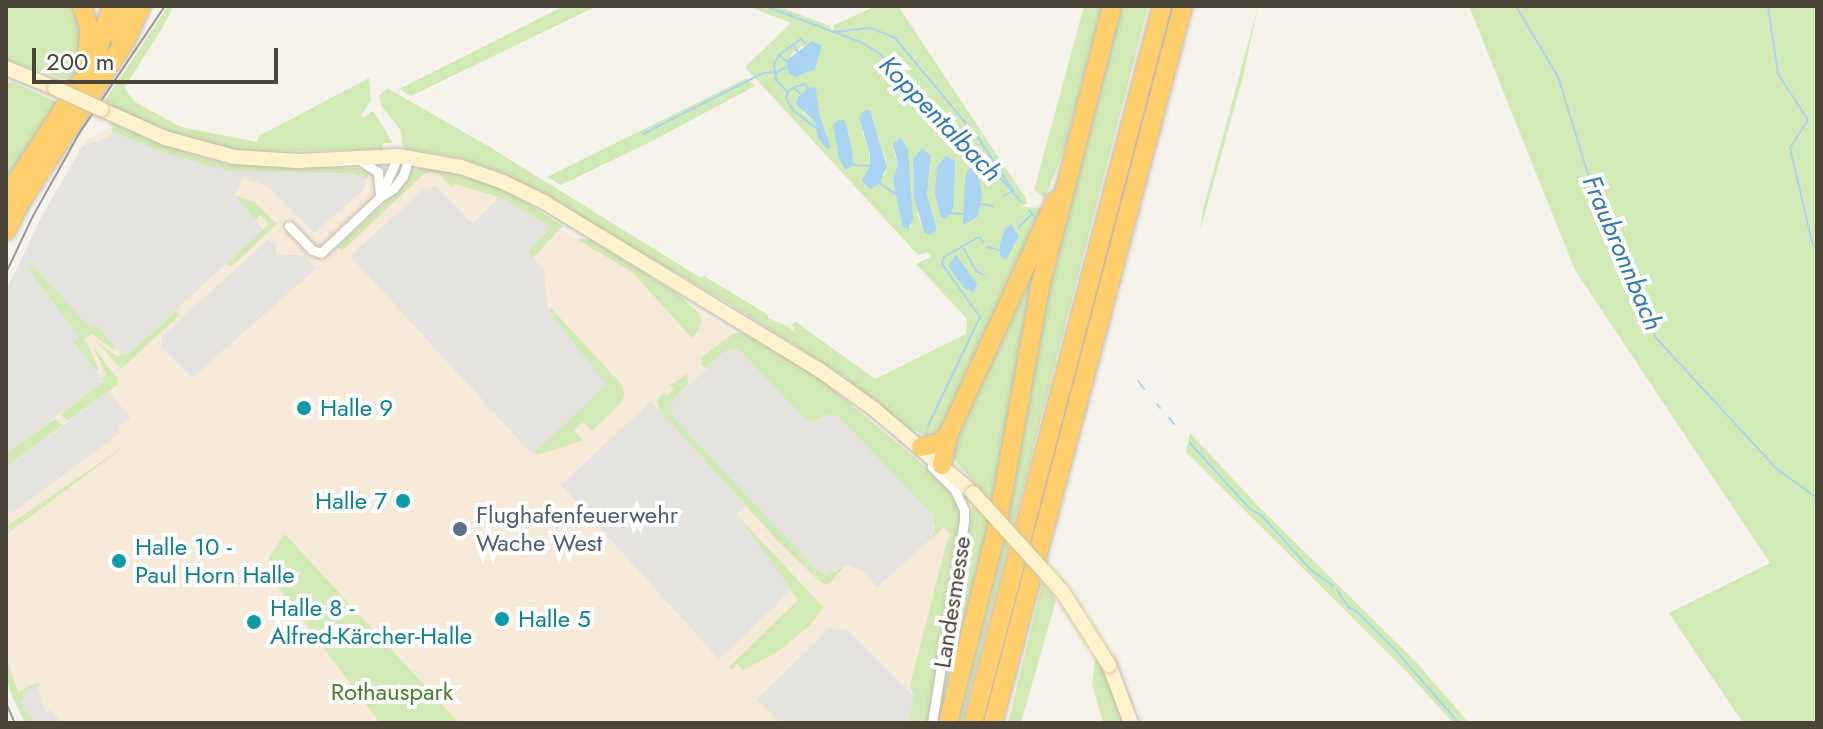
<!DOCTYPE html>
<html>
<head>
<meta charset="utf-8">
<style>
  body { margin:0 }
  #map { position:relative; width:1823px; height:729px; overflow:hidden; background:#f6f3ec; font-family:Jost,sans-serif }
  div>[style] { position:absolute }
  .commercial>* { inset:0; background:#f7ead8 }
  .green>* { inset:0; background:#d2eab5 }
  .parking>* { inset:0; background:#e5e3e0 }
  .water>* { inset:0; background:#a9d4f2 }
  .stream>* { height:2px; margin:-1px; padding:0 1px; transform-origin:1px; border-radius:1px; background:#a9d4f2 }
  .roads { filter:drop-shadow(0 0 2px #c2bbae) drop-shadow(0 0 2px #c2bbae) }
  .street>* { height:9px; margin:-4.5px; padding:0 4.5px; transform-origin:4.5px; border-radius:4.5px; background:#fff }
  .secondary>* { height:14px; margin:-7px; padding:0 7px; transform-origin:7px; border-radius:7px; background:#fff3cd }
  .highway>* { height:18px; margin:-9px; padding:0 9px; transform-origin:9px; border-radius:9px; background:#ffcf6e }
  .tram>* { height:2px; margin:-1px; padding:0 1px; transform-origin:1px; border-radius:1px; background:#9a9a9a }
  .bridges { filter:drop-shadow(0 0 2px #d6c79b) drop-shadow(0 0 2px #d6c79b) }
  .secondary-bridge>* { height:14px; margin:-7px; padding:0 7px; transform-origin:7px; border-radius:7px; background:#fff3cd }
  .dots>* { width:22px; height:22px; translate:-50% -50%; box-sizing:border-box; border:4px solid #fff; border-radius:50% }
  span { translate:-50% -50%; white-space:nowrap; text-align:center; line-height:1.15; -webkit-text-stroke:8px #fff; paint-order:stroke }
  .culture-label { font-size:24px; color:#0d838f }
  .left { translate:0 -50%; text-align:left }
  .right { translate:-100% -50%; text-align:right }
  .service-label { font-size:24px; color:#4e5e75 }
  .street-label { font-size:24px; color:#4b4439 }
  .park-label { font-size:24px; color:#4a7f2a }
  .water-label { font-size:26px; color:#2e7ab2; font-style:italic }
  .frame { position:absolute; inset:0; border:8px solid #4b4439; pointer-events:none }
  .scale { position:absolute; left:32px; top:48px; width:246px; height:36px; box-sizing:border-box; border:4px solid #4b4439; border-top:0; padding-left:10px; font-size:24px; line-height:28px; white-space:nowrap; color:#4b4439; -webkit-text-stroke:6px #fff; paint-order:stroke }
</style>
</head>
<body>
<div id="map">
  <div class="commercial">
    <i style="clip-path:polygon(113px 127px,228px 171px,330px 175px,434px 170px,493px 189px,748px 341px,956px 518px,908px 723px,26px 723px,6px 676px,6px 291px,43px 214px,86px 139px)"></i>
  </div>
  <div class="green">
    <i style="clip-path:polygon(6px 6px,77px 6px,87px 51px,74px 82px,6px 60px)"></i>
    <i style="clip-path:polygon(168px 6px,173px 6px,166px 22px,124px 88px,135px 102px,181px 127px,257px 142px,259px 136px,369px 78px,371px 100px,361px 116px,365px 117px,373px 111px,393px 143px,383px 143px,382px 149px,252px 152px,215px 146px,161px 129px,111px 106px,112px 103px,105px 100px)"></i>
    <i style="clip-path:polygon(564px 6px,597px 6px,411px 96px,399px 89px)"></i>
    <i style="clip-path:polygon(evenodd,747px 6px,777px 6px,830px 26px,832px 33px,834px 25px,876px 6px,898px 6px,1025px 197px,1027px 203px,1020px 207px,1042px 208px,940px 434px,927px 437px,915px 430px,915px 434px,843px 376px,725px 301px,501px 172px,457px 157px,406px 149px,402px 144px,401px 131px,381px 105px,379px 96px,387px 88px,488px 146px,701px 278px,704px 276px,767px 314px,768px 318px,787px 326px,864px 387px,796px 333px,792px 324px,796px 322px,875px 379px,966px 334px,967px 319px,916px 264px,931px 257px,928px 252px,918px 255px,745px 67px,791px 23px,747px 6px,802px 46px,820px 52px,815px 69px,796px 77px,789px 66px,791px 55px,802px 46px,747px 6px,816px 88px,819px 112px,827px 134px,818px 138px,815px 122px,802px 112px,816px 88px,747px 6px,870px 111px,887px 163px,885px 174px,866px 170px,870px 165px,869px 149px,862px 132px,870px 111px,747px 6px,893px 150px,907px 157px,911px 227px,902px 226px,893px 179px,898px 164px,893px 150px,747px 6px,913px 159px,931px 163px,927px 195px,937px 230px,924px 232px,918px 217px,913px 159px,747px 6px,940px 160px,954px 174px,952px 208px,941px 216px,935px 195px,940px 160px)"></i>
    <i style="clip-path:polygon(1084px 6px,1102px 6px,1066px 145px,1045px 198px,1034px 190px)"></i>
    <i style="clip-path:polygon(1118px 6px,1148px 6px,962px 723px,953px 723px,1032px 355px)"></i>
    <i style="clip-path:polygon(1258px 6px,1243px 77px,1200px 231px,1203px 210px)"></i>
    <i style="clip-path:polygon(1469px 6px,1817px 6px,1817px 723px,1743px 723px,1669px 613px,1770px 563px,1575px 270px)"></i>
    <i style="clip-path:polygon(747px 78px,755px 86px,654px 140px,561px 185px,547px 177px)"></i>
    <i style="clip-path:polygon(13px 82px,58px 103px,6px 180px,6px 84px)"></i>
    <i style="clip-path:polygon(111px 123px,196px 156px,227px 164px,356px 168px,369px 170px,370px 174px,366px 179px,355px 174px,228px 171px,167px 154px,113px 132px)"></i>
    <i style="clip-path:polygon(423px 166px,482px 181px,512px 194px,563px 226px,533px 258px,528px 252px,549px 229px,548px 225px,499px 197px,455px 184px,453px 189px,440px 175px,432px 172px,424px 174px,342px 251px,338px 247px,392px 197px,410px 173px)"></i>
    <i style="clip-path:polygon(234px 195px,256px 203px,277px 224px,231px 267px,226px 264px,269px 224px,261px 215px,255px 220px)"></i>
    <i style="clip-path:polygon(1046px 228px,1001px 486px,939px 714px,976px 484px,949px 454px)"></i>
    <i style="clip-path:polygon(581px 238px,590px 239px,676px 293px,698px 312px,702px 321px,698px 331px,692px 338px,632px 272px,578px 240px)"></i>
    <i style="clip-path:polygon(30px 262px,91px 328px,95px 324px,116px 347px,114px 350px,92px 334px,85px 339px,99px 370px,96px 371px,73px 341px,79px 338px,27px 267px)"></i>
    <i style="clip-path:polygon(550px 307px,623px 386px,624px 394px,622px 402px,592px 431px,583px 422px,574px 431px,583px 440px,537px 455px,534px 451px)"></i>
    <i style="clip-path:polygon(176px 311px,180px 315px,121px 369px,98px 343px,118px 357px,122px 353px,125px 356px)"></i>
    <i style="clip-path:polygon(734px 333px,745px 333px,813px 373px,951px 488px,962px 514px,929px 723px,908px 723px,914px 696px,910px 686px,947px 541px,951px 535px,944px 527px,932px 538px,935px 526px,829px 414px,811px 422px,805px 419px,738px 349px,725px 351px,706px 368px,701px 365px,701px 358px)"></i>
    <i style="clip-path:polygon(93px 347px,118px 379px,117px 385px,67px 421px,61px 414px,104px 381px,102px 378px,106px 374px)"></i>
    <i style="clip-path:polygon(687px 374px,688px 384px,673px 400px,835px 572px,845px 565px,831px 582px,826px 585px,817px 579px,776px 539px,660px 411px,657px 401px,663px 392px,667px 396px,674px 389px,670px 385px)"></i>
    <i style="clip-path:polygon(56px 418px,62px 425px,9px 465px,6px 453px)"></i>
    <i style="clip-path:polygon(1190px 433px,1260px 508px,1416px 662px,1469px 723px,1453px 723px,1407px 672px,1186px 452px)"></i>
    <i style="clip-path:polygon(129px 443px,6px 535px,6px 527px,10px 524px)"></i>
    <i style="clip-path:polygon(736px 514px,823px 607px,811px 624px,778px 652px,743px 670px,737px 664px,732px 670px,729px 667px,798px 600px)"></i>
    <i style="clip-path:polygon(285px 534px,365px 621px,459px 723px,380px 723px,269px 575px,269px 557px)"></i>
    <i style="clip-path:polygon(1043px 580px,1056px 600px,1021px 723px,1008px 723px)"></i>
    <i style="clip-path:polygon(1096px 654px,1120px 703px,1124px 723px,1103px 723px,1092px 684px)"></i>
    <i style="clip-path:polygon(6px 657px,18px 692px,38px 682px,41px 687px,37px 685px,22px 694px,24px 698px,20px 702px,35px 723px,25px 723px,12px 696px,6px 680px)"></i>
  </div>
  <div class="parking">
    <i style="clip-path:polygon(113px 132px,167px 154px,228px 171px,355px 174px,366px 179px,364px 190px,314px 233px,268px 186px,243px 178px,234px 196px,263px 230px,125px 356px,95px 325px,91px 328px,30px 262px,27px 267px,79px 338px,74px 342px,104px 381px,6px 453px,6px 291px,43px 214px,83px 146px,110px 136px)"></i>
    <i style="clip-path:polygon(436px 186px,473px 224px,499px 197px,548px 225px,549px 229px,528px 252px,544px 271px,548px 310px,607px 385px,532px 454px,350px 256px,425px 188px)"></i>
    <i style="clip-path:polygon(267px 240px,276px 245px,276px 255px,304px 255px,317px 268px,192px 378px,162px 347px,162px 336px)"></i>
    <i style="clip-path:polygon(738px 349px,805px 419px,811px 422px,829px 414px,838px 416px,934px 516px,932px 538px,877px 587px,863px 571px,845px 565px,825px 575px,816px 570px,675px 419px,671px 410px,673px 400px,725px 351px)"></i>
    <i style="clip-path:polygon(109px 391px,130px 418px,118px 427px,121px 432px,12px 513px,6px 510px,6px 460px,10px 465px)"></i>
    <i style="clip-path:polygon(651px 401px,747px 507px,737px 514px,790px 588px,777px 605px,719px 659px,561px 485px)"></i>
    <i style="clip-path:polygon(830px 628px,848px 630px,914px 696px,908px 723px,780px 723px,757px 699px)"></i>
    <i style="clip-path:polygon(37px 685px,46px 713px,51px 710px,61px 723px,35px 723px,23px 707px,19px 702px,24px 698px,21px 694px)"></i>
  </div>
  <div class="water">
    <i style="clip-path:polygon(812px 41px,822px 46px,815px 69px,796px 77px,789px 74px,786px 61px)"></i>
    <i style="clip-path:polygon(810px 87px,816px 88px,819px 112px,831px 148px,827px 149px,818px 138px,815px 122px,796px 104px,797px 98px)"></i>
    <i style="clip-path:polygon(870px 110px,887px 166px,879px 184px,870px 189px,862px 181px,870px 165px,870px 154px,859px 118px,863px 111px)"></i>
    <i style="clip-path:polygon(840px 119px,845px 121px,852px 149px,853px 165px,845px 170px,839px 158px,833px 125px)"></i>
    <i style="clip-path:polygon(901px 138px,908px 149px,913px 219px,908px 229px,902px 226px,893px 180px,898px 164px,893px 144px)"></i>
    <i style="clip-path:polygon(922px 148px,931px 156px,927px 195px,937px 230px,930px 235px,924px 232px,914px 198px,913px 159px)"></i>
    <i style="clip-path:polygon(946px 156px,955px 161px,955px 169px,953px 208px,946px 219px,941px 217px,935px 195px,937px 166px)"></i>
    <i style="clip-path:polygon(969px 167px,977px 169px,982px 195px,978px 216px,963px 225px,965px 178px)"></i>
    <i style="clip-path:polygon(1011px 225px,1019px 236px,1006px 260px,1000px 256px,1000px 244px,1005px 229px)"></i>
    <i style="clip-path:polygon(956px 255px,977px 284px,974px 292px,964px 288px,948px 266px)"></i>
  </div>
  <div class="stream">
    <i style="left:765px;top:6px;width:103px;rotate:20.6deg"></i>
    <i style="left:861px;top:42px;width:22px;rotate:32deg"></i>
    <i style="left:880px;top:54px;width:161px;rotate:45.5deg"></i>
    <i style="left:993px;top:169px;width:43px;rotate:49.7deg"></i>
    <i style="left:1516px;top:6px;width:82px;rotate:59.4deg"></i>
    <i style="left:1558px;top:77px;width:142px;rotate:72.8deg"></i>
    <i style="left:1600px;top:213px;width:137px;rotate:65.9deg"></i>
    <i style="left:1656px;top:338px;width:178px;rotate:47.3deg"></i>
    <i style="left:1777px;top:469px;width:49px;rotate:35.9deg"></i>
    <i style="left:1768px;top:6px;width:69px;rotate:81.6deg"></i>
    <i style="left:1778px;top:74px;width:55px;rotate:56.9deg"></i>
    <i style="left:1808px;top:120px;width:33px;rotate:123deg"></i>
    <i style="left:1790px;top:148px;width:97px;rotate:76.8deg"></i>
    <i style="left:1812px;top:242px;width:10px;rotate:61deg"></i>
    <i style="left:836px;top:32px;width:34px;rotate:-7deg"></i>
    <i style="left:870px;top:28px;width:26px;rotate:21deg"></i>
    <i style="left:894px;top:37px;width:133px;rotate:50.2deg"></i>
    <i style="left:979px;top:139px;width:64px;rotate:56.6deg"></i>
    <i style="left:805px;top:43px;width:6px;rotate:-135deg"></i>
    <i style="left:801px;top:39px;width:27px;rotate:144deg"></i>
    <i style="left:779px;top:55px;width:10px;rotate:119deg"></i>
    <i style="left:774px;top:64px;width:16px;rotate:83deg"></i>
    <i style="left:776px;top:80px;width:17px;rotate:45deg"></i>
    <i style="left:788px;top:92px;width:6px;rotate:108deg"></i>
    <i style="left:786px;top:98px;width:14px;rotate:60deg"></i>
    <i style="left:793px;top:110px;width:29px;rotate:38deg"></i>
    <i style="left:794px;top:46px;width:7px;rotate:56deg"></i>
    <i style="left:780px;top:56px;width:8px;rotate:40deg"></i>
    <i style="left:794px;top:87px;width:11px;rotate:-15deg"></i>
    <i style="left:805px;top:84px;width:6px;rotate:59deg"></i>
    <i style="left:789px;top:91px;width:6px;rotate:-39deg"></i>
    <i style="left:794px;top:87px;width:11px;rotate:49deg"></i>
    <i style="left:643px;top:134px;width:135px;rotate:-26.9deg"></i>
    <i style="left:763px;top:73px;width:14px;rotate:-4deg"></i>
    <i style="left:777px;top:72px;width:13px;rotate:-27deg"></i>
    <i style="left:853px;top:165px;width:17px;rotate:3deg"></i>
    <i style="left:878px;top:182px;width:22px;rotate:34deg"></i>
    <i style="left:1004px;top:196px;width:9px;rotate:-32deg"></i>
    <i style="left:980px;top:204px;width:13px;rotate:9deg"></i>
    <i style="left:1029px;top:210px;width:9px;rotate:49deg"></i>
    <i style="left:950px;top:213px;width:13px;rotate:4deg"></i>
    <i style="left:1018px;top:228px;width:20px;rotate:-45deg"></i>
    <i style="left:987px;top:247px;width:13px;rotate:13deg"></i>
    <i style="left:964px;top:249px;width:25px;rotate:61deg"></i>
    <i style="left:976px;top:271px;width:9px;rotate:27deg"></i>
    <i style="left:1138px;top:381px;width:10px;rotate:53deg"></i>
    <i style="left:1157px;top:404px;width:5px;rotate:53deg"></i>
    <i style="left:1169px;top:418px;width:8px;rotate:50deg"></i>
    <i style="left:928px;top:426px;width:121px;rotate:-64.5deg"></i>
    <i style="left:980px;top:317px;width:65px;rotate:-125.6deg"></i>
    <i style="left:942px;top:264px;width:7px;rotate:-74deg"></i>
    <i style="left:944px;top:257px;width:36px;rotate:-30deg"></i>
    <i style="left:975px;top:239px;width:5px;rotate:-22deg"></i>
    <i style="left:980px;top:237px;width:6px;rotate:59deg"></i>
    <i style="left:1190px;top:443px;width:89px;rotate:47.7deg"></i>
    <i style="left:1250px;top:509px;width:14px;rotate:30deg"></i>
    <i style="left:1262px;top:516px;width:73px;rotate:47.8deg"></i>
    <i style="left:1311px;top:570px;width:27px;rotate:36deg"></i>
    <i style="left:1337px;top:590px;width:20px;rotate:57deg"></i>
    <i style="left:1348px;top:607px;width:9px;rotate:27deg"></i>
    <i style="left:1356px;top:611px;width:58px;rotate:45deg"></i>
    <i style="left:1397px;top:652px;width:94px;rotate:48.9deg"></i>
  </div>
  <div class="roads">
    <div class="street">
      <i style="left:361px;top:161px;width:20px;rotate:33deg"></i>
      <i style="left:378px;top:172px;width:25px;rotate:85deg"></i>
      <i style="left:383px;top:190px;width:37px;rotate:-66deg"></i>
      <i style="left:289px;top:226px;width:33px;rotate:46deg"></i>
      <i style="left:312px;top:250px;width:9px;rotate:18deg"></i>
      <i style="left:321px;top:253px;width:81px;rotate:-43.5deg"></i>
      <i style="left:380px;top:197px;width:15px;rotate:-32deg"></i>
      <i style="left:393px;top:189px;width:16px;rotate:-52deg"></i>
      <i style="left:403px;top:176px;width:20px;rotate:-72deg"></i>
      <i style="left:932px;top:723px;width:205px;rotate:-81deg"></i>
      <i style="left:964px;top:521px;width:11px;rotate:-90deg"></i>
      <i style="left:964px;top:510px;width:22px;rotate:-114deg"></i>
      <i style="left:955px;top:490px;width:33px;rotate:-135deg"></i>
    </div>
    <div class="secondary">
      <i style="left:6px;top:68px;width:53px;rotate:22.2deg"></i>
      <i style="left:101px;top:109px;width:70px;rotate:24.4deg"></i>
      <i style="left:165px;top:138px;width:72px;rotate:15.4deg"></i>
      <i style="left:234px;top:157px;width:64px;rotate:3.6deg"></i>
      <i style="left:298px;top:161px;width:100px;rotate:-2.9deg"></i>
      <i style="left:398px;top:156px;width:64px;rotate:9.9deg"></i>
      <i style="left:461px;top:167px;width:45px;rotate:19.7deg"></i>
      <i style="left:503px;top:182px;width:46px;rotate:26deg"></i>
      <i style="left:544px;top:202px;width:321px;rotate:31.4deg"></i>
      <i style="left:818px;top:369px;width:69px;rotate:35.5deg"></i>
      <i style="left:874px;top:409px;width:130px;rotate:40.3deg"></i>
      <i style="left:1109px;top:665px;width:62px;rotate:69.2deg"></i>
    </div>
    <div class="highway">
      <i style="left:82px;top:6px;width:22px;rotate:72deg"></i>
      <i style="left:89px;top:27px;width:35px;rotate:93deg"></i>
      <i style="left:119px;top:37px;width:32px;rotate:-76deg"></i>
      <i style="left:6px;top:197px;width:161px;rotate:-56.9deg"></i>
      <i style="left:94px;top:62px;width:59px;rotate:-72.2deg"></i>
      <i style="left:6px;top:231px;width:35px;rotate:-63deg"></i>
      <i style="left:22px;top:200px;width:191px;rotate:-57deg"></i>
      <i style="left:126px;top:40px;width:37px;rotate:-66deg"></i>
      <i style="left:921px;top:447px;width:19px;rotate:-12deg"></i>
      <i style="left:940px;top:443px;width:13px;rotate:-48deg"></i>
      <i style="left:949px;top:433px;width:255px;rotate:-65.4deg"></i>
      <i style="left:942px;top:465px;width:33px;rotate:-78deg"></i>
      <i style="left:948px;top:723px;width:197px;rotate:-75.9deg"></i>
      <i style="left:996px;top:532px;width:253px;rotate:-79.8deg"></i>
      <i style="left:1041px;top:283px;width:286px;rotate:-75.6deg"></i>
      <i style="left:973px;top:723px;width:741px;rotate:-75.23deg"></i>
      <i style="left:993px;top:723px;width:742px;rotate:-75.16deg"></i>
    </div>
  </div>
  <div class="tram">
    <i style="left:6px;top:273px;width:63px;rotate:-64.7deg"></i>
    <i style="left:33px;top:216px;width:96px;rotate:-60.8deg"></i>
    <i style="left:80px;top:132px;width:152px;rotate:-56deg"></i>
    <i style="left:6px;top:703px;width:22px;rotate:66deg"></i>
  </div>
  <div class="bridges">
    <div class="secondary-bridge">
      <i style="left:55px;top:88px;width:51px;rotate:24.5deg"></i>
      <i style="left:973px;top:493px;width:132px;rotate:47.8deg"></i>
      <i style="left:1062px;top:591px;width:88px;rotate:57.6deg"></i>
    </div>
  </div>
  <div class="dots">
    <i style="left:304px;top:408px;background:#0f9aa8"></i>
    <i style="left:403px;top:501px;background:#0f9aa8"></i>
    <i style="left:460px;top:529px;background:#5c6f8a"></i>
    <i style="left:119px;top:561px;background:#0f9aa8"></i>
    <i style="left:502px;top:619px;background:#0f9aa8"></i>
    <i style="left:254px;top:622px;background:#0f9aa8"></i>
  </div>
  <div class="culture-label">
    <span class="left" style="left:320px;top:408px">Halle 9</span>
    <span class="right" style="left:387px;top:501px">Halle 7</span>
    <span class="left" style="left:135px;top:561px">Halle 10 -<br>Paul Horn Halle</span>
    <span class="left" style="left:270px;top:622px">Halle 8 -<br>Alfred-Kärcher-Halle</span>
    <span class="left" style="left:518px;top:619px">Halle 5</span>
  </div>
  <div class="service-label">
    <span class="left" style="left:476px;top:529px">Flughafenfeuerwehr<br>Wache West</span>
  </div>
  <div class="street-label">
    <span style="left:952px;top:602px;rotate:-81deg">Landesmesse</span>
  </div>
  <div class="park-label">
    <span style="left:392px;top:692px">Rothauspark</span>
  </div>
  <div class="water-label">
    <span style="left:940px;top:119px;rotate:46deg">Koppentalbach</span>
    <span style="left:1622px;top:253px;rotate:67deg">Fraubronnbach</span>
  </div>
  <div class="frame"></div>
  <div class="scale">200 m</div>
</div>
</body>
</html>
